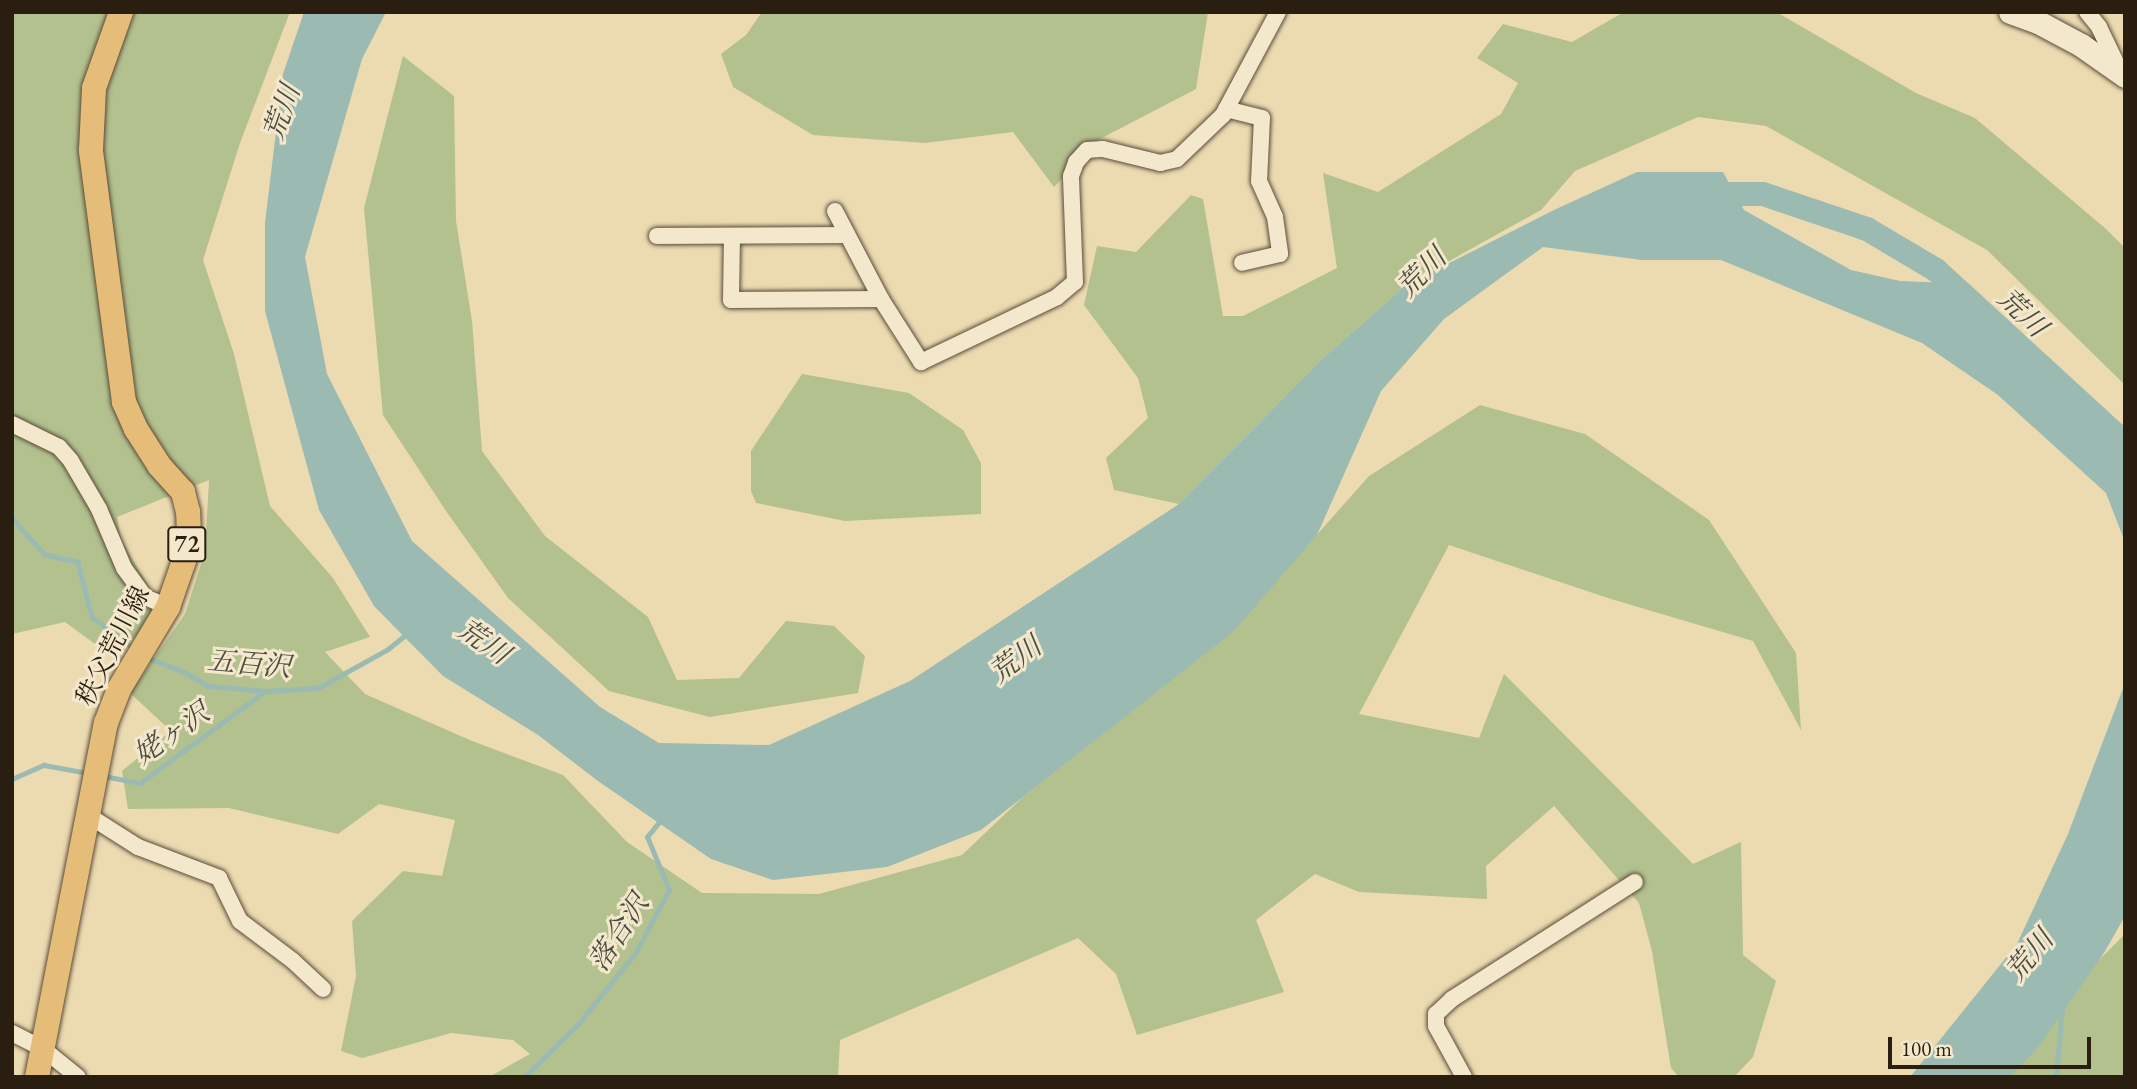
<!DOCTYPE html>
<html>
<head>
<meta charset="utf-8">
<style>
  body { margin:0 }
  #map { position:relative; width:2137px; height:1089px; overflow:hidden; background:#ecdab1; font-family:"EB Garamond","Noto Serif JP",serif }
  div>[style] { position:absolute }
  .green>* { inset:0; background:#b3c18f }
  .water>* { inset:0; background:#9abab2 }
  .stream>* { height:4.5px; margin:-2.25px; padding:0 2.25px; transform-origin:2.25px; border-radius:2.25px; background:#9abab2 }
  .river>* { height:24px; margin:-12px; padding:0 12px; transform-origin:12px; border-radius:12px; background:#9abab2 }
  .roads { filter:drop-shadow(0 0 2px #5a4d39) drop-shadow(0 0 2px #5a4d39) }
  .minor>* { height:16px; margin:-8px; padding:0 8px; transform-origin:8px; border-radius:8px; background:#f3e7cc }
  .secondary>* { height:23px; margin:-11.5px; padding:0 11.5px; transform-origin:11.5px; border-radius:11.5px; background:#f3e7cc }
  .primary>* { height:24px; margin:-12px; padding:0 12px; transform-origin:12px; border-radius:12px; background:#e6bd78 }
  span { translate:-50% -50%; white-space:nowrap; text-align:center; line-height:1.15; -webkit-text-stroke:6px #f3e7cc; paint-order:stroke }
  .shield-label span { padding:2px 5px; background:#f3e7cc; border:2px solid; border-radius:5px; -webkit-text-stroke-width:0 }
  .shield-label { font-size:24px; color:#2a1e11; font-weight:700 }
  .street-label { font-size:26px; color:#2a1e11 }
  .water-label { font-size:28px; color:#4c4d41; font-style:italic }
  .frame { position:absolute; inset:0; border:14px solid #2a1e11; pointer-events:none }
  .scale { position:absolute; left:1888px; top:1037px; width:203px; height:32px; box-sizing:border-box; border:4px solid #2a1e11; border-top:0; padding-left:9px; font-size:21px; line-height:24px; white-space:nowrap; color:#2a1e11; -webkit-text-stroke:5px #f3e7cc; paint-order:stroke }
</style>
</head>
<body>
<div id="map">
  <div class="green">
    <i style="clip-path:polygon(12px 12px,290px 12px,240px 143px,203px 260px,234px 354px,270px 506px,333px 578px,370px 637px,325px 652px,365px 694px,472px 741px,563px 775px,627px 842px,702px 893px,819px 894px,962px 855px,1023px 797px,1228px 635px,1369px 476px,1480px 405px,1585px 434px,1709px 520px,1796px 653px,1801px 730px,1753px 641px,1611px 599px,1449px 545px,1359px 714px,1479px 738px,1504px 674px,1693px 864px,1741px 842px,1743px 955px,1776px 981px,1753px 1057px,1734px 1077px,1679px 1077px,1671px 1068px,1652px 951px,1639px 903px,1554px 806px,1486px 866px,1487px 899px,1359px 892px,1315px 874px,1256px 920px,1284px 992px,1137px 1035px,1116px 974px,1078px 938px,840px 1040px,838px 1077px,489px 1077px,530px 1054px,513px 1040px,451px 1033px,362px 1058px,341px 1051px,356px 976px,352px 921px,403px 871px,442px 876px,455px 820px,379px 804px,338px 834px,229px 808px,128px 809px,122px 771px,171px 731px,130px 693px,185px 614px,205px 552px,209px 480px,117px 517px,121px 540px,161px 607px,134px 638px,110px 655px,65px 622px,12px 634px)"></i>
    <i style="clip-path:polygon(762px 12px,1208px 12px,1196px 89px,1098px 140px,1054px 187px,1013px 132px,925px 143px,813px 135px,733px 87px,721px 54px,746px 35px)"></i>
    <i style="clip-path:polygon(1624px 12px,1778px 13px,1916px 93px,1975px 118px,2106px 229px,2125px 248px,2125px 385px,1987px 250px,1766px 126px,1698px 117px,1575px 171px,1541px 210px,1406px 285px,1322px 359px,1179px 504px,1114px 490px,1106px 458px,1148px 418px,1138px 378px,1084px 305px,1097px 246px,1136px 252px,1191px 195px,1203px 199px,1223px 316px,1243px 316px,1337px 268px,1323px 173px,1378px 192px,1501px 114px,1518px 83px,1477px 58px,1503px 24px,1572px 42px)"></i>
    <i style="clip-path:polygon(403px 56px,454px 96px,456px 221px,472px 321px,482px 451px,545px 536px,648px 617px,677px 680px,739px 678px,786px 621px,834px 626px,865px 656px,858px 693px,710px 717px,609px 691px,508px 598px,446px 511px,383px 415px,364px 208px)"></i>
    <i style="clip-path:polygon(802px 374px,909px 393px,963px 430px,981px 463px,981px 514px,845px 521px,756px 503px,751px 491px,751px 451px)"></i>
    <i style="clip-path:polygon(2125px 934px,2125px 1077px,1982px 1077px)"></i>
  </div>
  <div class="water">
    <i style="clip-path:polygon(304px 12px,386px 12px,362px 59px,305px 257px,327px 374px,412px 541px,600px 707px,659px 743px,769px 745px,910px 681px,1179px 504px,1322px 359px,1406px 285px,1554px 210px,1637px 172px,1723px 172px,1744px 210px,1851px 270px,1900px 281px,1969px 284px,2125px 427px,2125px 542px,2106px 493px,1998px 395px,1922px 343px,1721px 260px,1642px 260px,1543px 247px,1444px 319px,1381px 391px,1317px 535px,1233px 632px,981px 830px,887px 867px,773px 880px,711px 859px,598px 781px,538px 735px,443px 676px,374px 606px,319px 510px,265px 311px,265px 223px,283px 74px)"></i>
    <i style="clip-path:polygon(2125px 683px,2125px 916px,2104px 953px,2039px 1046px,2010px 1077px,1910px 1077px,2017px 944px,2068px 834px)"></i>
  </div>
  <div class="stream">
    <i style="left:12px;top:518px;width:48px;rotate:48.4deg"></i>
    <i style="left:44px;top:554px;width:35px;rotate:13deg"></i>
    <i style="left:78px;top:562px;width:57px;rotate:75.7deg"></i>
    <i style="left:92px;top:617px;width:51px;rotate:37.1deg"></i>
    <i style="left:146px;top:657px;width:41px;rotate:21.5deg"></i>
    <i style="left:184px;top:672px;width:28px;rotate:30deg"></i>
    <i style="left:208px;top:686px;width:58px;rotate:4.9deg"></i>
    <i style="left:266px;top:691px;width:52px;rotate:-3.3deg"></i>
    <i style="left:318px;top:688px;width:80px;rotate:-29.1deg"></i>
    <i style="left:388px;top:649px;width:26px;rotate:-39deg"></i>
    <i style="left:104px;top:776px;width:37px;rotate:11deg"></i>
    <i style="left:140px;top:783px;width:154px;rotate:-36.3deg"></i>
    <i style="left:12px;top:779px;width:35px;rotate:-24deg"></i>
    <i style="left:44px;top:765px;width:45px;rotate:10.3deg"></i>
    <i style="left:524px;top:1077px;width:77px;rotate:-44.5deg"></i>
    <i style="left:579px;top:1023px;width:91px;rotate:-51.2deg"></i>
    <i style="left:636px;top:952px;width:70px;rotate:-62deg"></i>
    <i style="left:669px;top:890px;width:57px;rotate:-112.5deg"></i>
    <i style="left:647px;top:837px;width:22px;rotate:-51deg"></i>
    <i style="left:2056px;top:1077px;width:69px;rotate:-85deg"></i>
  </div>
  <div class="river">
    <i style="left:1704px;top:194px;width:59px"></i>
    <i style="left:1763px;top:194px;width:110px;rotate:18.6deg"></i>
    <i style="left:1867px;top:229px;width:80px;rotate:30.7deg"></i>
    <i style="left:1936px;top:270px;width:50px;rotate:42.6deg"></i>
  </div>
  <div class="roads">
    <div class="minor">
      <i style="left:2087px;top:12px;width:19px;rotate:51deg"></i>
      <i style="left:2099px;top:27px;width:49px;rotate:64.5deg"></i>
      <i style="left:1226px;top:109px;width:37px;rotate:14deg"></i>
      <i style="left:1262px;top:118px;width:63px;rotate:92.7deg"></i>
      <i style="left:1259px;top:181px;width:39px;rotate:66deg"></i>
      <i style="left:1275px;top:217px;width:37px;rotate:82deg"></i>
      <i style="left:1280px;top:254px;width:39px;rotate:167deg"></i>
      <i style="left:835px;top:211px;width:99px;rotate:62.4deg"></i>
      <i style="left:881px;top:299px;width:75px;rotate:57.6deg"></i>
      <i style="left:921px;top:362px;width:151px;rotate:-25.5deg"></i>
      <i style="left:1057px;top:297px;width:23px;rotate:-40deg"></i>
      <i style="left:1075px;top:282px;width:106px;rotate:-92.2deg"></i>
      <i style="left:1071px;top:176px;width:15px;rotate:-70deg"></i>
      <i style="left:1076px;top:162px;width:16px;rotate:-47deg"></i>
      <i style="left:1087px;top:150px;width:16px;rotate:-4deg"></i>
      <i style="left:1103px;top:149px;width:59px;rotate:13.8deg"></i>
      <i style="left:1160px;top:163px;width:17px;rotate:-13deg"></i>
      <i style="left:1177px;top:159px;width:64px;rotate:-43.7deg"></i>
      <i style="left:1223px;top:115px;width:117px;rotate:-61.9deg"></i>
      <i style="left:657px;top:236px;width:190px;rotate:-0.3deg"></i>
      <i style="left:732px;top:236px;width:64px;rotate:90.9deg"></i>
      <i style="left:731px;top:300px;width:150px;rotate:-0.4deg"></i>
      <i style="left:12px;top:424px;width:52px;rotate:26.1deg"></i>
      <i style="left:59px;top:447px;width:18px;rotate:49deg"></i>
      <i style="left:71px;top:461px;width:56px;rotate:59.7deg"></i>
      <i style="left:99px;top:509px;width:64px;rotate:67deg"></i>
      <i style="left:124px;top:568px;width:36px;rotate:54deg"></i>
      <i style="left:145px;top:597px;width:25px;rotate:23deg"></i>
      <i style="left:86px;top:814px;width:62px;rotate:32.4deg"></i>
      <i style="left:138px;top:847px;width:87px;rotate:20.9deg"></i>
      <i style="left:219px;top:878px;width:48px;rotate:64deg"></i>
      <i style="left:240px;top:921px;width:66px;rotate:37deg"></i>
      <i style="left:293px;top:961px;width:41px;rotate:43deg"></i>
      <i style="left:12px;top:1033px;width:34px;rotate:27deg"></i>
      <i style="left:42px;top:1048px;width:46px;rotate:38.9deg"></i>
      <i style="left:1464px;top:1077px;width:58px;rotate:-118.8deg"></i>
      <i style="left:1436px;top:1026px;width:12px;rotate:-90deg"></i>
      <i style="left:1436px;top:1014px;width:22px;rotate:-43deg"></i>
      <i style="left:1452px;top:999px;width:217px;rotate:-32.6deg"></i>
    </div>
    <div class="secondary">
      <i style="left:2010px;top:12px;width:30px;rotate:20deg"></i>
      <i style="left:2038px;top:22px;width:49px;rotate:28.1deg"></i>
      <i style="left:2081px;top:45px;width:54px;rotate:35.2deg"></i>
    </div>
    <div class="primary">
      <i style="left:37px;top:1077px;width:361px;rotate:-79deg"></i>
      <i style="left:106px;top:723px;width:36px;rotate:-69deg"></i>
      <i style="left:119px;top:689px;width:96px;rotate:-59.1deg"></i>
      <i style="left:168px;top:607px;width:52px;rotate:-70.9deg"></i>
      <i style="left:185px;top:558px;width:22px;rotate:-80deg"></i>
      <i style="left:189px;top:536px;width:24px;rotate:-92deg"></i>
      <i style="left:188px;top:512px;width:21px;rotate:-104deg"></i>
      <i style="left:183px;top:492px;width:36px;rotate:-132deg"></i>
      <i style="left:159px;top:465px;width:43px;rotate:-122.6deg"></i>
      <i style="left:136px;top:429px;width:30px;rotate:-114deg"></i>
      <i style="left:124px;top:402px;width:254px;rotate:-97.5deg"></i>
      <i style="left:91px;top:150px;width:62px;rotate:-87.2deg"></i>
      <i style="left:94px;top:88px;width:81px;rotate:-70.4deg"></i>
    </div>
  </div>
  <div class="shield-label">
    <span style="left:187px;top:544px">72</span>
  </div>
  <div class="street-label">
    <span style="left:113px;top:646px;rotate:-63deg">秩父荒川線</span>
  </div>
  <div class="water-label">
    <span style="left:281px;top:112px;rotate:-70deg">荒川</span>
    <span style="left:1421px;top:272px;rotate:-45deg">荒川</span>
    <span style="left:2023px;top:312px;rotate:44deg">荒川</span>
    <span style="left:484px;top:641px;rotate:34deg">荒川</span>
    <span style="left:1015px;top:659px;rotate:-37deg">荒川</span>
    <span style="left:249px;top:663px;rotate:5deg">五百沢</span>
    <span style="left:171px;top:733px;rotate:-35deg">姥ヶ沢</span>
    <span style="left:618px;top:932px;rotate:-57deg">落合沢</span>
    <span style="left:2029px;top:955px;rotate:-50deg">荒川</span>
  </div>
  <div class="frame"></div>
  <div class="scale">100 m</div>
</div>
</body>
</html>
